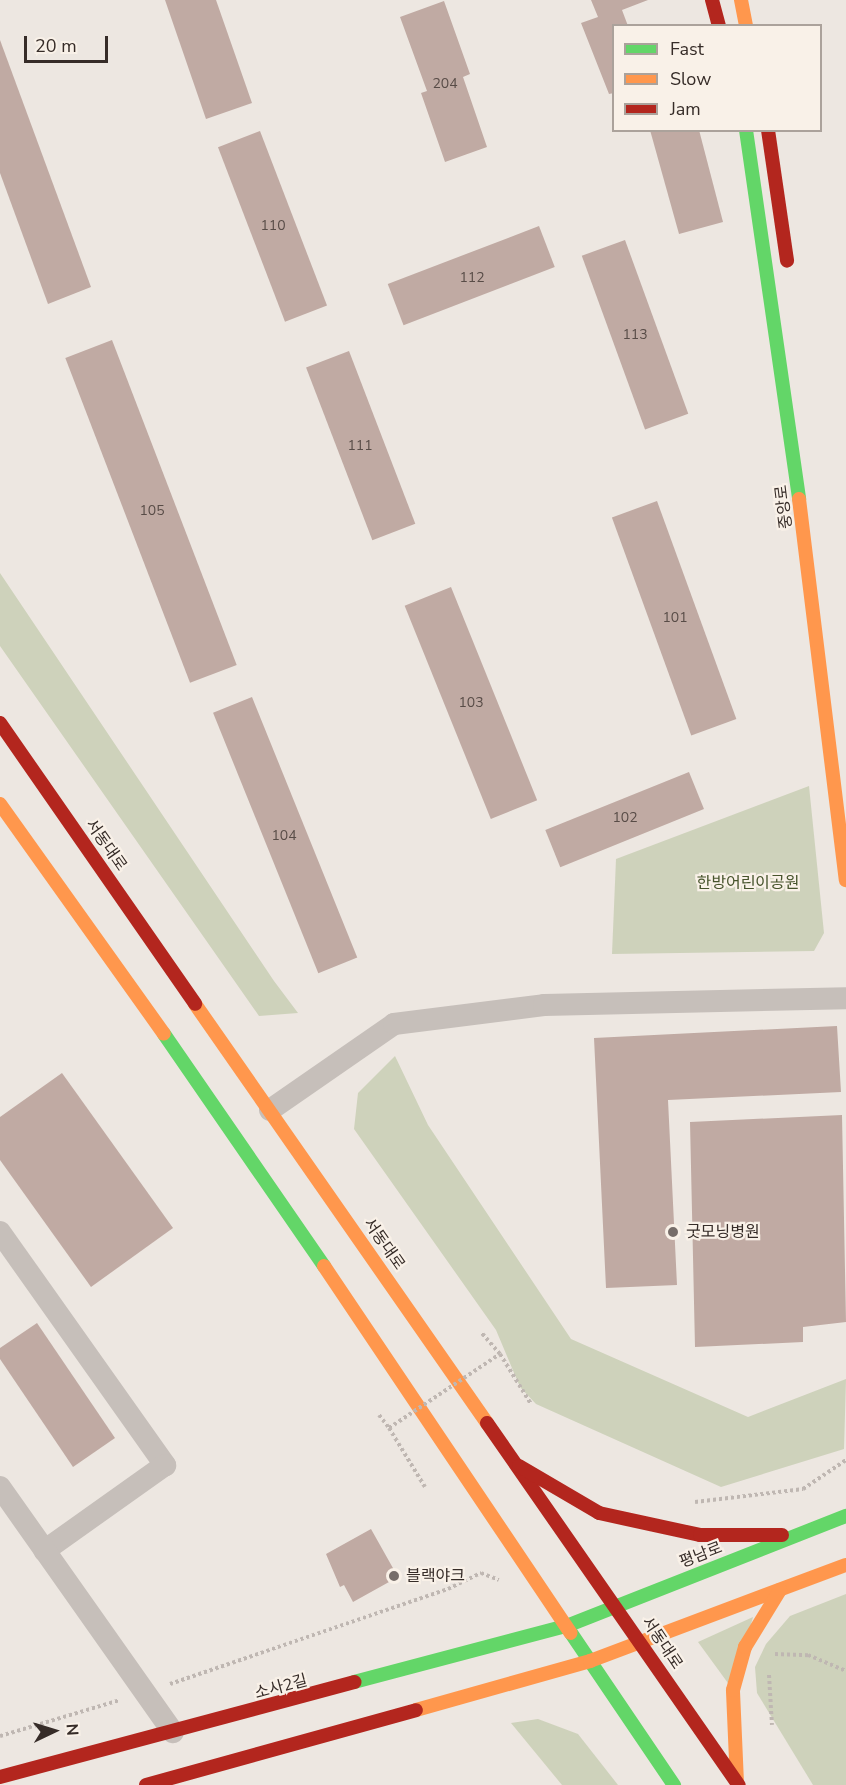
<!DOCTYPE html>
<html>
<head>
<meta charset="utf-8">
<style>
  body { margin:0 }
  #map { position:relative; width:846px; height:1785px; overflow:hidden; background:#ede7e1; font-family:"Nunito Sans","Noto Sans KR",sans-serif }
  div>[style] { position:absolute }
  .green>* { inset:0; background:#ced2bb }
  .building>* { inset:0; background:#c0aaa3; transform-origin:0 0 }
  .path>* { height:4px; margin-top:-2px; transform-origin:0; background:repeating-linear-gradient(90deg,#bfb7b2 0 3px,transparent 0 6px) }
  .street>* { height:22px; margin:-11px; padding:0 11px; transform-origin:11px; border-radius:11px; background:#c6bfba }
  .fast>* { height:14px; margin:-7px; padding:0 7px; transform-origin:7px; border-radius:7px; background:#63d668 }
  .slow>* { height:14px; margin:-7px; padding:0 7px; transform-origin:7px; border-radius:7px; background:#ff974d }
  .jam>* { height:14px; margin:-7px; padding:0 7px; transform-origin:7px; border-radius:7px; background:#b3261e }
  .path-bridge>* { height:4px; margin-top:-2px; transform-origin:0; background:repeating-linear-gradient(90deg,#bfb7b2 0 3px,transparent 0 6px) }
  .dots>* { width:16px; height:16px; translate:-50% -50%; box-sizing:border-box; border:3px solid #f9f1e8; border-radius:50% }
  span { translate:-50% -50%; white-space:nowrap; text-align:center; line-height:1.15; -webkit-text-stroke:4.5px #f9f1e8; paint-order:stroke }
  .number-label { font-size:14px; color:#584c47 }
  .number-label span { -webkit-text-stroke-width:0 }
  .street-label { font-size:16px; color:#362c28 }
  .park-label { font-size:16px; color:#47542c }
  .poi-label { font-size:16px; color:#362c28 }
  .left { translate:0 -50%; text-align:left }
  .legend { position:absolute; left:612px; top:24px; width:210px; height:108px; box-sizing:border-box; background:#f9f1e8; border:2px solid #aba29b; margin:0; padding:8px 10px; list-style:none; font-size:18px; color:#362c28 }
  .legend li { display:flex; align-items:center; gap:12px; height:30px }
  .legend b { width:30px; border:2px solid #aba29b }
  .north { position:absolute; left:24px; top:1701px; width:60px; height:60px; -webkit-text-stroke:4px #f9f1e8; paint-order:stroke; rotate:86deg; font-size:16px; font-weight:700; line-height:24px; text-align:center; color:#362c28 }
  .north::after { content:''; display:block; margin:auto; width:21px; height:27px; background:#362c28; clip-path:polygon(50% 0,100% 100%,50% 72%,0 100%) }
  .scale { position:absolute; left:24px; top:36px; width:84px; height:27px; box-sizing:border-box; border:3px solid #362c28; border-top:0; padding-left:8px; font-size:18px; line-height:21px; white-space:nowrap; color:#362c28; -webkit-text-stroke:4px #f9f1e8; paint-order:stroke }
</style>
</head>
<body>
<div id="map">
  <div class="green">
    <i style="clip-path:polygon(0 573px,274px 981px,298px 1013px,259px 1016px,0 646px)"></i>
    <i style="clip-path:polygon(809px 786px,824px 933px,814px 951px,612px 954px,616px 859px)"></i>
    <i style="clip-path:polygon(395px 1056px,428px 1125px,571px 1339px,748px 1417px,846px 1379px,844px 1449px,721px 1487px,536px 1404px,520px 1387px,496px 1330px,354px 1129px,358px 1093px)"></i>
    <i style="clip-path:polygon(846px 1594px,846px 1785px,813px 1785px,757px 1693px,755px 1667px,766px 1644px,790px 1616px)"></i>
    <i style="clip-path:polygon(753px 1617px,733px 1690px,698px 1642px)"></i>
    <i style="clip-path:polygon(538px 1719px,578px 1734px,618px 1785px,562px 1785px,511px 1723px)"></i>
  </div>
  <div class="building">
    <i style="clip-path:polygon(165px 0,216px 0,252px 103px,206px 119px)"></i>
    <i style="clip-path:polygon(591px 0,648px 0,622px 10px,628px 26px,614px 26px,614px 93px,609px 94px,581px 23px,598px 17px)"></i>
    <i style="clip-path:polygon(444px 1px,470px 74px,463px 77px,487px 147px,445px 162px,421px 93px,427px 91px,400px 17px)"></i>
    <i style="clip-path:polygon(0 40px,91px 287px,48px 304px,0 173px)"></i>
    <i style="clip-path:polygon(650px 130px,699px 130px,723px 222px,679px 234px)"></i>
    <i style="left:260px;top:131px;width:187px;height:45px;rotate:69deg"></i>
    <i style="left:539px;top:226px;width:44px;height:162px;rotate:69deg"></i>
    <i style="left:625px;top:240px;width:185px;height:46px;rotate:70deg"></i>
    <i style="left:112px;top:340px;width:348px;height:50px;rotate:69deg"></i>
    <i style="left:349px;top:351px;width:185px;height:46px;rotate:69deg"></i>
    <i style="left:657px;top:501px;width:232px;height:48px;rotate:70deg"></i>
    <i style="left:451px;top:587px;width:230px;height:50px;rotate:68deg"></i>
    <i style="left:252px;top:697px;width:281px;height:42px;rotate:68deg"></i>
    <i style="left:689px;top:772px;width:40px;height:155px;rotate:68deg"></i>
    <i style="clip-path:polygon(837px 1026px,841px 1092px,668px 1100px,677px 1285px,606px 1288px,594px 1038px)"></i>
    <i style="clip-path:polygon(62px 1073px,173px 1228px,91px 1287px,0 1160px,0 1117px)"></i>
    <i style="clip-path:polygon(842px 1115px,846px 1322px,803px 1327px,803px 1342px,695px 1347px,690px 1122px)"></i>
    <i style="clip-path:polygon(37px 1323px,115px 1438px,73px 1467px,0 1359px,0 1348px)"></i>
    <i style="clip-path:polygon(371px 1529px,398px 1577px,353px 1602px,344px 1585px,340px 1587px,326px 1554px)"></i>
  </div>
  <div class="path">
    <i style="left:500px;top:1354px;width:59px;rotate:58.2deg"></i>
    <i style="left:389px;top:1428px;width:69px;rotate:58.6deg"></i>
    <i style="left:695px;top:1502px;width:109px;rotate:-6.9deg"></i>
    <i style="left:803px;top:1489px;width:52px;rotate:-34deg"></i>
    <i style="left:775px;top:1654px;width:33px;rotate:2deg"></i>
    <i style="left:808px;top:1655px;width:41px;rotate:22.8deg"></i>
    <i style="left:769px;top:1675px;width:50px;rotate:86.6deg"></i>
    <i style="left:170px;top:1684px;width:294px;rotate:-18.9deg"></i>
    <i style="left:448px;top:1589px;width:37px;rotate:-26deg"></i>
    <i style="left:481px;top:1573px;width:19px;rotate:21deg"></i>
    <i style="left:0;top:1736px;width:125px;rotate:-16.7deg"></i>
  </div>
  <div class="street">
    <i style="left:270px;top:1110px;width:151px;rotate:-34.7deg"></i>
    <i style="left:394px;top:1024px;width:151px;rotate:-7.2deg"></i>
    <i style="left:544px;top:1005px;width:302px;rotate:-1.3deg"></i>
    <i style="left:0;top:1232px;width:286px;rotate:54.7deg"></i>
    <i style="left:165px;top:1465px;width:148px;rotate:144.6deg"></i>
    <i style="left:0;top:1487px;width:300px;rotate:54.8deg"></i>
  </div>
  <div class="fast">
    <i style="left:746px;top:130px;width:373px;rotate:81.8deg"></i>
    <i style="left:164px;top:1034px;width:282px;rotate:55.4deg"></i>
    <i style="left:571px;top:1633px;width:184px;rotate:55.9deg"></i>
    <i style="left:354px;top:1682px;width:222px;rotate:-14.8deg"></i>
    <i style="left:569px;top:1625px;width:298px;rotate:-21.5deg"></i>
  </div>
  <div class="slow">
    <i style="left:741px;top:0;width:26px;rotate:79deg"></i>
    <i style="left:799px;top:499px;width:384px;rotate:83deg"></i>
    <i style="left:0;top:804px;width:282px;rotate:54.5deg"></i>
    <i style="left:195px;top:1004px;width:511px;rotate:55.13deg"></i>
    <i style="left:324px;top:1266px;width:442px;rotate:56.1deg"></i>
    <i style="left:416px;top:1710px;width:181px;rotate:-15.7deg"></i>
    <i style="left:590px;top:1661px;width:273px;rotate:-20.6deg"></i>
    <i style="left:737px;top:1783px;width:93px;rotate:-92.5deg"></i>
    <i style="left:733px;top:1690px;width:45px;rotate:-74.4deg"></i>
    <i style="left:745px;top:1647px;width:67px;rotate:-58.4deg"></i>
  </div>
  <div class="jam">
    <i style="left:712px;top:0;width:27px;rotate:75deg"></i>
    <i style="left:768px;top:130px;width:132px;rotate:81.7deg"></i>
    <i style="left:0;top:723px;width:342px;rotate:55.2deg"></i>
    <i style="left:487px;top:1423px;width:441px;rotate:55.2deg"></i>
    <i style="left:519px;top:1466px;width:93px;rotate:30.4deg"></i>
    <i style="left:599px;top:1513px;width:103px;rotate:12.3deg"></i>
    <i style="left:700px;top:1535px;width:82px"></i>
    <i style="left:0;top:1777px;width:367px;rotate:-15deg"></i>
    <i style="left:146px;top:1785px;width:280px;rotate:-15.5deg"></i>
  </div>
  <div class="path-bridge">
    <i style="left:379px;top:1415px;width:16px;rotate:52deg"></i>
    <i style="left:389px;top:1428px;width:133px;rotate:-33.7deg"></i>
    <i style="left:500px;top:1354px;width:29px;rotate:-131deg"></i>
  </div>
  <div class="dots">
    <i style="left:673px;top:1232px;background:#766d69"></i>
    <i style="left:394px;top:1576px;background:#766d69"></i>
  </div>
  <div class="number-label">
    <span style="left:445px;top:84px">204</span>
    <span style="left:273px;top:226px">110</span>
    <span style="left:472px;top:278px">112</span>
    <span style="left:635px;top:335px">113</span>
    <span style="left:360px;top:446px">111</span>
    <span style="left:152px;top:511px">105</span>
    <span style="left:675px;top:618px">101</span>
    <span style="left:471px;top:703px">103</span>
    <span style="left:625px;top:818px">102</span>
    <span style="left:284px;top:836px">104</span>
  </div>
  <div class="street-label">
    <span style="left:784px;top:507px;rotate:-97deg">중앙로</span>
    <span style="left:106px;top:845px;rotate:55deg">서동대로</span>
    <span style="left:384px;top:1244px;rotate:55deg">서동대로</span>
    <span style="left:701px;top:1555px;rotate:-21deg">평남로</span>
    <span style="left:662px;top:1643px;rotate:56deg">서동대로</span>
    <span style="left:281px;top:1687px;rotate:-15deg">소사2길</span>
  </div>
  <div class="park-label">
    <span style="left:748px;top:883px">한방어린이공원</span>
  </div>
  <div class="poi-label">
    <span class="left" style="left:686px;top:1232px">굿모닝병원</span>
    <span class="left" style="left:406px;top:1576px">블랙야크</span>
  </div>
  <ul class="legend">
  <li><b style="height:8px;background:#63d668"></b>Fast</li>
  <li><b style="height:8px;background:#ff974d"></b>Slow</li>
  <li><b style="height:8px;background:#b3261e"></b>Jam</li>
  </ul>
  <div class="north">N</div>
  <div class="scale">20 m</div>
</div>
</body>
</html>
